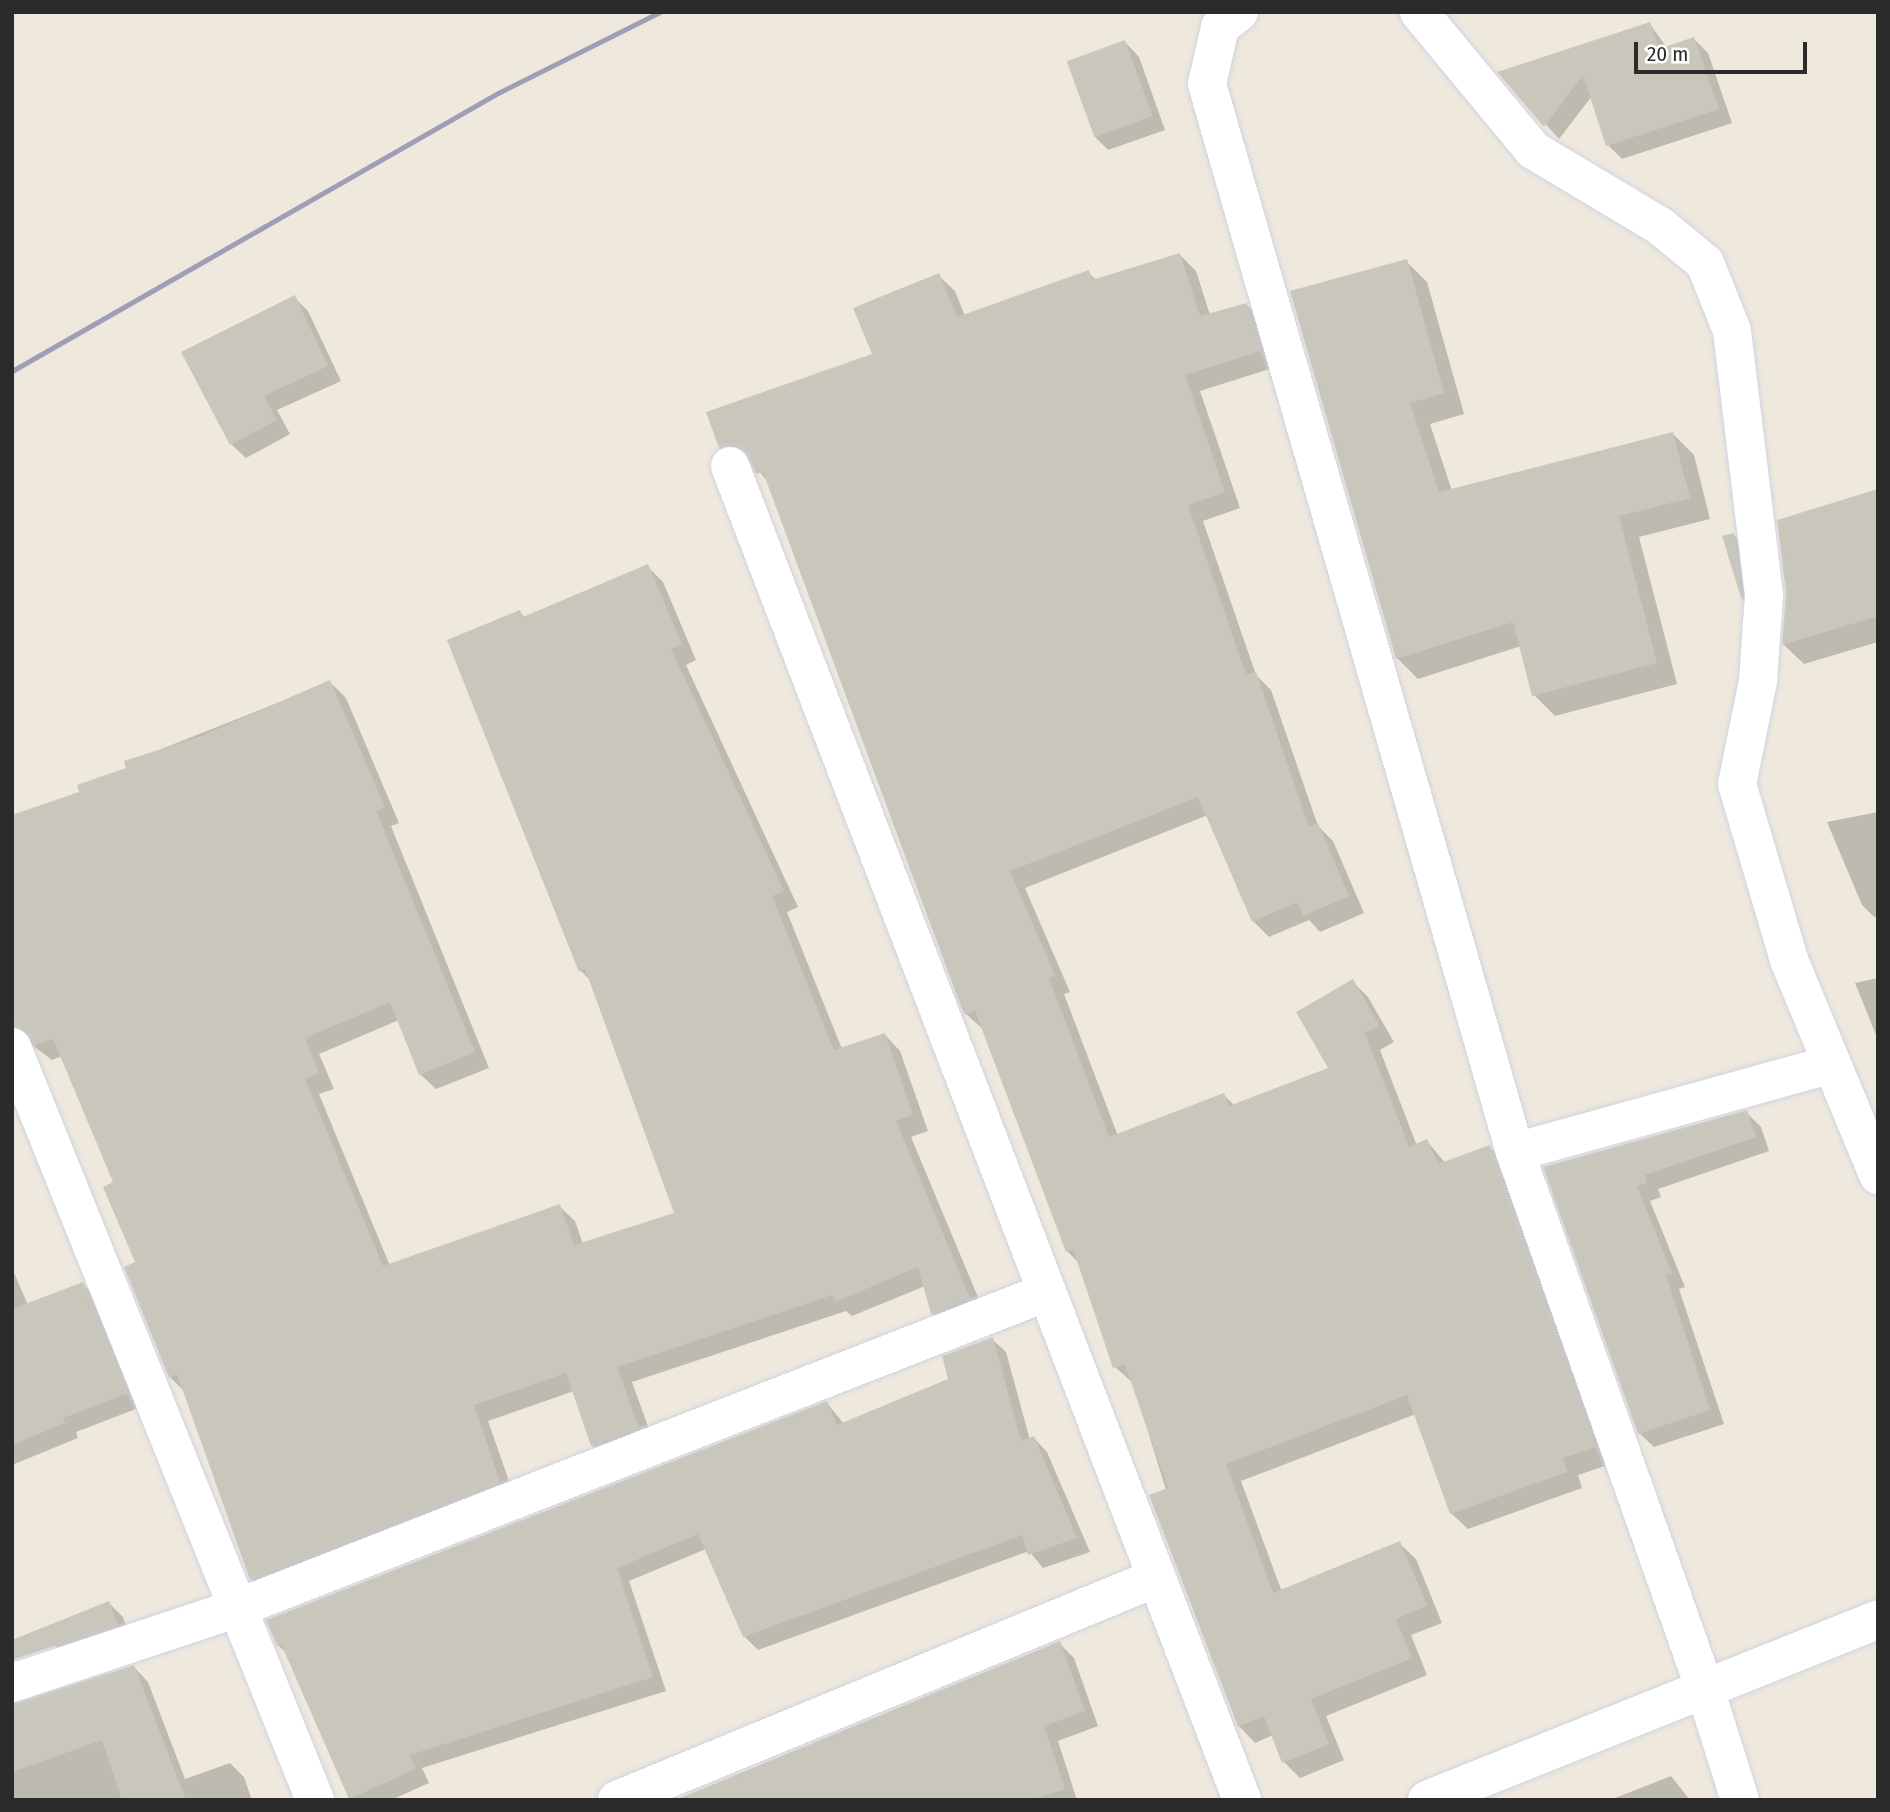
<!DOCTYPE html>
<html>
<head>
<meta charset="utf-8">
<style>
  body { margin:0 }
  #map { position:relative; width:1890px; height:1812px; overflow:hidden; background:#eee9dc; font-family:"Fira Sans Condensed",sans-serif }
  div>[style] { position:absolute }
  .shadow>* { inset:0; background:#0003 }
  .building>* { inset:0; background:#c9c7bb; transform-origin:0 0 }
  .roads { filter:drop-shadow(0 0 2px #d1d2e5) drop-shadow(0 0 2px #d1d2e5) }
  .minor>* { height:38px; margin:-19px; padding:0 19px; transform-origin:19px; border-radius:19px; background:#fff }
  .rail>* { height:5px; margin:-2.5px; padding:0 2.5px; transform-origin:2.5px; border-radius:2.5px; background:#9e9fb7 }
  span { translate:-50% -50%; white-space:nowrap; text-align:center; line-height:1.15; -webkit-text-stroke:6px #fff; paint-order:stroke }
  .frame { position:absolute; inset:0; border:14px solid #2b2b2b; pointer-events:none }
  .scale { position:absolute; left:1634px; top:42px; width:173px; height:32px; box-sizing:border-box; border:4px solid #2b2b2b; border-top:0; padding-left:9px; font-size:21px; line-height:24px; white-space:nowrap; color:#2b2b2b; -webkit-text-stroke:5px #fff; paint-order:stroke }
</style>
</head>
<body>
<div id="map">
  <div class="shadow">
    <i style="clip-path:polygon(1650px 24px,1667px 48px,1694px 39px,1708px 53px,1732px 123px,1622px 159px,1608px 145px,1592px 96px,1559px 139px,1500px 73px)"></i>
    <i style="clip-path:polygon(1125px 42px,1139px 57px,1165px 130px,1108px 150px,1094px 136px)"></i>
    <i style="clip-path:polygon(1180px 255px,1196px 271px,1210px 315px,1247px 305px,1263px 321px,1276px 367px,1200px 391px,1240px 508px,1203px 521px,1256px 675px,1271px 690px,1318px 826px,1333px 841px,1364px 913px,1320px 932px,1309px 920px,1269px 937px,1253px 921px,1208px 815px,1025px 888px,1070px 992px,1064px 994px,1118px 1136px,1224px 1095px,1235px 1106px,1331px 1069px,1352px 981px,1368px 997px,1394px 1042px,1380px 1050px,1417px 1146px,1427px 1141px,1446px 1164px,1490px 1147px,1506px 1164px,1611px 1464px,1578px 1475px,1582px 1488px,1468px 1529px,1451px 1513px,1416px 1414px,1241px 1481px,1282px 1592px,1399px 1543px,1416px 1559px,1442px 1623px,1411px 1635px,1427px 1675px,1326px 1716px,1344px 1760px,1300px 1778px,1284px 1762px,1273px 1735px,1255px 1743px,1239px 1726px,1133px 1383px,1115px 1367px,1080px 1264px,1067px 1251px,984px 1030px,966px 1014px,770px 485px,751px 460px,736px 463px,720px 447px,874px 355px,938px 275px,955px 291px,965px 316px,1088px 272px,1097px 281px)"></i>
    <i style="clip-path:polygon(1406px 261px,1427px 282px,1464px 414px,1430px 424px,1452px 491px,1673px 434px,1694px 455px,1710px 519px,1639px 537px,1677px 684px,1555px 716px,1534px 695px,1521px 646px,1418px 679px,1397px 658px)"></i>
    <i style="clip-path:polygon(294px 297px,308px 311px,341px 381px,277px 410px,290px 434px,246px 458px,231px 444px)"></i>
    <i style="clip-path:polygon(1878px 493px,1878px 642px,1804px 664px,1784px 645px,1787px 593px)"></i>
    <i style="clip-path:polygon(1734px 535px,1755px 556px,1761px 618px,1743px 600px,1725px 537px)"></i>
    <i style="clip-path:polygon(648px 567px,663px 582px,696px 660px,686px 665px,798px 907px,787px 912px,842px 1049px,885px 1035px,900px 1051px,928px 1131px,911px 1137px,985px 1314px,948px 1329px,932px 1313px,925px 1286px,852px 1316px,846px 1311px,632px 1382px,654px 1443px,608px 1461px,593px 1446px,574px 1391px,488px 1421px,515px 1498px,267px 1594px,251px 1579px,184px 1391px,170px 1377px,115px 1183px,62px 1056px,52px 1060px,12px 1030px,12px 817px,81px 793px,129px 769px,126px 763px,330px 682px,346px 698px,399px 823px,391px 826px,489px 1068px,436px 1089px,420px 1074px,399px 1020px,319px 1054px,334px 1089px,319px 1094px,390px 1266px,559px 1206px,575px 1221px,583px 1244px,676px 1214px,592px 982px,581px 971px,520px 612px,526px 618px)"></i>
    <i style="clip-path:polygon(1878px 812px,1878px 916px,1874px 917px,1862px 905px,1827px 822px)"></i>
    <i style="clip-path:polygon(1878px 978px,1878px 1040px,1855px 983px)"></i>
    <i style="clip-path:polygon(1746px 1112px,1761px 1127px,1769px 1151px,1658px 1189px,1661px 1197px,1650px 1201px,1685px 1287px,1679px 1289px,1724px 1424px,1654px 1447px,1639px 1433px,1546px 1168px)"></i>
    <i style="clip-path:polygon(12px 1268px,28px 1305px,83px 1284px,97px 1299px,141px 1407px,76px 1432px,78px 1438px,12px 1465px)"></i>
    <i style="clip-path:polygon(992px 1339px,1006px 1352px,1030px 1440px,1034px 1438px,1047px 1452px,1090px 1552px,1043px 1568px,1029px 1551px,758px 1650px,744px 1636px,706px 1549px,629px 1581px,666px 1691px,422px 1768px,429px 1783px,391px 1800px,350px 1798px,288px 1655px,278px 1645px,827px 1403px,844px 1424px,950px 1380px)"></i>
    <i style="clip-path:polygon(109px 1603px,123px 1617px,131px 1639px,69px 1660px,54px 1645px)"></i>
    <i style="clip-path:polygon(1059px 1643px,1074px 1658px,1098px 1726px,1058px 1741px,1077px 1800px,680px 1800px)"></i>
    <i style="clip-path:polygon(134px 1667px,148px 1682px,185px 1779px,230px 1763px,244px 1777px,252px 1800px,12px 1800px,12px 1704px)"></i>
    <i style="clip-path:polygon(1671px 1776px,1690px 1800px,1610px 1800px)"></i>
  </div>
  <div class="building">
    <i style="clip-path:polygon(1650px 22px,1659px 49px,1694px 37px,1719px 109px,1606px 146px,1583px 75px,1544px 127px,1497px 72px)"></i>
    <i style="left:1125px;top:40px;width:81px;height:62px;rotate:70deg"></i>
    <i style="clip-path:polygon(1180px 253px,1200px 316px,1247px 303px,1261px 351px,1185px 375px,1225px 492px,1188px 505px,1246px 675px,1256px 672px,1309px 827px,1318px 823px,1349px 896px,1303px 916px,1297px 902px,1252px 922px,1198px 797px,1010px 871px,1055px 975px,1049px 978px,1109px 1137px,1224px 1093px,1229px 1106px,1328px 1068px,1296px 1012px,1353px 979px,1379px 1025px,1365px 1033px,1409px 1147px,1427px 1139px,1438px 1164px,1490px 1145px,1596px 1447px,1563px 1458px,1567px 1472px,1450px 1514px,1407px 1395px,1226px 1464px,1273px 1593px,1400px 1541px,1427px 1606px,1396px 1619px,1412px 1658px,1311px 1699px,1329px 1744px,1282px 1763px,1264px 1716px,1238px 1727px,1149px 1495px,1168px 1488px,1125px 1365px,1113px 1368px,1073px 1249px,1066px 1252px,975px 1011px,965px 1015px,961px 1007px,763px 472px,756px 474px,743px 449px,733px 444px,719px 448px,706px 412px,872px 354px,853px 308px,939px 273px,957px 317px,1089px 270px,1092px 280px)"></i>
    <i style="clip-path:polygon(1407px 259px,1444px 393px,1410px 403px,1439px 492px,1673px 432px,1690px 498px,1619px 516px,1657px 663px,1532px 696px,1513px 622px,1396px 659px,1290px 291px)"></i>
    <i style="clip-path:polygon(295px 295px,328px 366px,264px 396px,277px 420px,230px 445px,181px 352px)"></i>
    <i style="clip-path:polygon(1878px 489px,1878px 616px,1782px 645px,1786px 593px,1777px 520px)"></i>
    <i style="clip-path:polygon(1734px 533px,1742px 596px,1742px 601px,1722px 536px)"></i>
    <i style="clip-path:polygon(648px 564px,682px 644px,671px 649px,784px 891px,772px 896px,834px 1050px,885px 1033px,913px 1115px,896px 1121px,970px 1298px,931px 1314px,918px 1267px,835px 1302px,832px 1295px,617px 1367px,639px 1428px,591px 1446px,566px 1373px,474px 1405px,500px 1482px,250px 1580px,177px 1374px,169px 1378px,124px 1267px,135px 1262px,103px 1187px,113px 1182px,53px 1039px,35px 1045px,26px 1030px,12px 1026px,12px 815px,79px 792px,77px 785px,126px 768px,124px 761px,199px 737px,330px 680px,385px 807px,376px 811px,475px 1052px,419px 1075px,390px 1002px,305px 1038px,319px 1073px,305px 1079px,383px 1266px,560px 1204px,574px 1245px,674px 1213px,585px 969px,579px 972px,447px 640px,520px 610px,523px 617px)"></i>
    <i style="clip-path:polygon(1747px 1110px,1756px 1137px,1645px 1175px,1647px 1183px,1637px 1186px,1672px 1273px,1666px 1275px,1710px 1410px,1638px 1434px,1543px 1167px)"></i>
    <i style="clip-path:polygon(83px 1282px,128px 1393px,63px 1418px,65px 1423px,12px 1445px,12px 1309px)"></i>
    <i style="clip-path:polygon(993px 1337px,1021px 1441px,1034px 1436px,1077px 1538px,1028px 1555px,1022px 1535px,743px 1637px,698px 1534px,617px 1568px,653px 1677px,410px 1755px,416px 1769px,349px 1799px,281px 1644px,277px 1646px,266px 1620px,827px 1401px,837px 1425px,948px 1379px,942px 1356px)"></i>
    <i style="clip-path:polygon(109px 1601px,118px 1625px,12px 1660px,12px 1640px)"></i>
    <i style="clip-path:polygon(1060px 1641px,1085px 1711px,1044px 1726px,1065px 1789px,1031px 1800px,675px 1800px)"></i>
    <i style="clip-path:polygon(134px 1665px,186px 1800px,122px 1800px,102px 1740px,12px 1772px,12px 1704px)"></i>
  </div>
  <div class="roads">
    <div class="minor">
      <i style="left:1239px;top:12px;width:24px;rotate:142deg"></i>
      <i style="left:1220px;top:27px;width:58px;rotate:102.8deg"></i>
      <i style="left:1207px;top:84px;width:1112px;rotate:73.91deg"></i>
      <i style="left:1515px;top:1152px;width:570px;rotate:70.52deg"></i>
      <i style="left:1705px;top:1689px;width:116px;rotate:72.5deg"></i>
      <i style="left:1419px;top:12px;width:179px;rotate:50.4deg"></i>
      <i style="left:1533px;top:150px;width:148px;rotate:30.9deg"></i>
      <i style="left:1660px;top:226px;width:58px;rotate:39.4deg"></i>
      <i style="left:1705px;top:263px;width:73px;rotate:68.3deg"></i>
      <i style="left:1732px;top:331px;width:266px;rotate:83.1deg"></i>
      <i style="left:1764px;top:595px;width:86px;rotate:94deg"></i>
      <i style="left:1758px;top:681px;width:105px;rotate:101.5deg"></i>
      <i style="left:1737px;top:784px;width:184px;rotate:73.5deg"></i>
      <i style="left:1789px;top:960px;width:233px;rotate:67.5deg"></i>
      <i style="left:730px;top:466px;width:1429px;rotate:69deg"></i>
      <i style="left:12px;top:1047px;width:812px;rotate:68.08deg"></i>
      <i style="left:1515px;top:1152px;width:329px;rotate:-15.5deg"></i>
      <i style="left:12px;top:1683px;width:240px;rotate:-18.4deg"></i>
      <i style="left:240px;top:1607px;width:866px;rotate:-21.32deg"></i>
      <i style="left:617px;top:1800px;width:583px;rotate:-22.39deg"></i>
      <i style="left:1427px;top:1800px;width:486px;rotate:-21.8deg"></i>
    </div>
  </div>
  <div class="rail">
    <i style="left:12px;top:371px;width:560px;rotate:-29.77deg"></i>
    <i style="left:498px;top:93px;width:181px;rotate:-26.6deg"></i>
  </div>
  <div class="frame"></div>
  <div class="scale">20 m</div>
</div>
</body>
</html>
